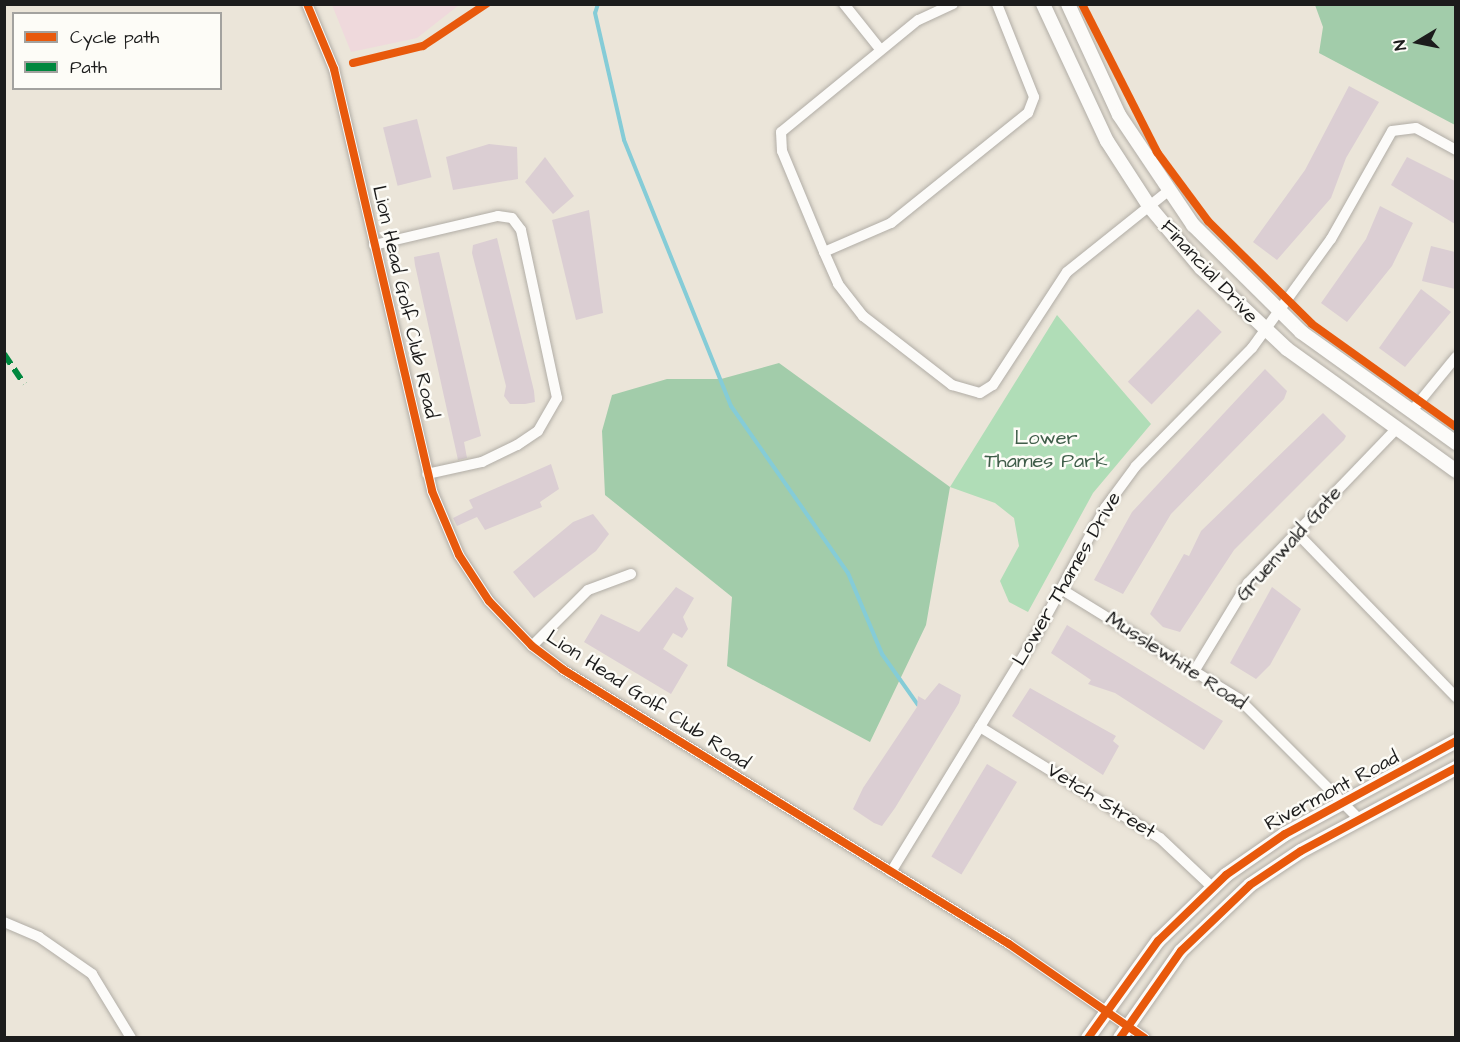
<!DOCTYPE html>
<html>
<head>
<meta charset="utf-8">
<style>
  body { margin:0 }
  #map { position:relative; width:1460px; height:1042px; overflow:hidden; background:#ebe5d9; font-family:"Architects Daughter",sans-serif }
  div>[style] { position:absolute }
  .built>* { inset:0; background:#efd9dc }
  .green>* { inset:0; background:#b0ddb7 }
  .forest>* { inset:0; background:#a2ccaa }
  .stream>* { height:4px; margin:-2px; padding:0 2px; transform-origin:2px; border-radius:2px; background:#85ccd7 }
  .building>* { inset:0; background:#dbced3; transform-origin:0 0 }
  .roads { filter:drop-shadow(0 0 2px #b1ada6) drop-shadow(0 0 2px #b1ada6) }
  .street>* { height:10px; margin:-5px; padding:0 5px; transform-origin:5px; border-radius:5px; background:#fcfbf9 }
  .secondary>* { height:14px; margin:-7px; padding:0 7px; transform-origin:7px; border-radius:7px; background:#fcfbf9 }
  .quiet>* { height:6px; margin-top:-3px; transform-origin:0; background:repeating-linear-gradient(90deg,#00873e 0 12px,transparent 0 18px) }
  .cycleway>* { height:8px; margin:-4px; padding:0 4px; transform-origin:4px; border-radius:4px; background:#e8590c }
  span { translate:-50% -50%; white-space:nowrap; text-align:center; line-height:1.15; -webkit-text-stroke:5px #fdfcf7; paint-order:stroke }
  .street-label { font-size:20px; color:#1c1c1c }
  .park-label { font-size:20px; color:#3f5d49 }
  .frame { position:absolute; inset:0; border:6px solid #1c1c1c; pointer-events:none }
  .legend { position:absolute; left:12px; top:12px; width:210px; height:78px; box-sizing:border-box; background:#fdfcf7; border:2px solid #a3a29f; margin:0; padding:8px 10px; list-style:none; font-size:18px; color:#1c1c1c }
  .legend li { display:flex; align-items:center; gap:12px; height:30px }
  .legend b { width:30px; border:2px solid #a3a29f }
  .north { position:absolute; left:1388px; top:12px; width:60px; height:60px; -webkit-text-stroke:4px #fdfcf7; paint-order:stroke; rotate:260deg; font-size:16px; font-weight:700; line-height:24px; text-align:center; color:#1c1c1c }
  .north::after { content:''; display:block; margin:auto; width:21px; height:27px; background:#1c1c1c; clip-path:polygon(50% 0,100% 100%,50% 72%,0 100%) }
</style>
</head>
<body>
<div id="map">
  <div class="built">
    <i style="clip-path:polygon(332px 5px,459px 5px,417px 38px,351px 52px)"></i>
  </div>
  <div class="green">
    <i style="clip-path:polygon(1057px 315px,1151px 424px,1093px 493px,1028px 612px,1009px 602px,1000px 581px,1019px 546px,1014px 518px,995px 503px,950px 487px)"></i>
  </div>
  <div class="forest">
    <i style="clip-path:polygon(1315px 5px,1455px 5px,1455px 125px,1319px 53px,1323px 27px)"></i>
    <i style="clip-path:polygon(779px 363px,950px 487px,926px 625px,870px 742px,727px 666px,732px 597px,605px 495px,602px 431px,612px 395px,667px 379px,721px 379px)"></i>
  </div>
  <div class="stream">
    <i style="left:598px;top:4px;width:9px;rotate:108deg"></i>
    <i style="left:595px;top:13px;width:130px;rotate:77.1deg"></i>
    <i style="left:624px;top:140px;width:287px;rotate:68.1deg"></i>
    <i style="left:731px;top:406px;width:204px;rotate:55deg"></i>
    <i style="left:848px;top:573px;width:88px;rotate:67.2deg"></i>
    <i style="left:882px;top:654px;width:62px;rotate:54.8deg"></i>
  </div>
  <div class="building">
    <i style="clip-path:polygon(1349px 86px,1379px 102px,1346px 158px,1331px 198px,1277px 260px,1253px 242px,1305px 170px)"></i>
    <i style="left:417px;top:119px;width:60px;height:35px;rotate:76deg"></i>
    <i style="clip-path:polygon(489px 144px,517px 147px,518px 179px,453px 190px,446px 157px)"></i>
    <i style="clip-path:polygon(545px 157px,574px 196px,553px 214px,525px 182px)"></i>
    <i style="clip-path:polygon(1407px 157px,1455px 181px,1455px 224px,1391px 185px)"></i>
    <i style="clip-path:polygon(1380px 206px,1413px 223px,1392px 266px,1347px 322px,1321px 303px,1366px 239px)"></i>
    <i style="clip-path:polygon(589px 210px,603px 313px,576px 320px,552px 220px)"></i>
    <i style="clip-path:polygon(497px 238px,534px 391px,535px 402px,525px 404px,510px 404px,504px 396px,506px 386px,472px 253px,473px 245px)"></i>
    <i style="clip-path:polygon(1431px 246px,1455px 252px,1455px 289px,1422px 281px)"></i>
    <i style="clip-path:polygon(439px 252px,481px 436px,464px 442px,467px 458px,458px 460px,415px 265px,414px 257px)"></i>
    <i style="clip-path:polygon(1421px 289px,1451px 312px,1405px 367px,1379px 348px)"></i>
    <i style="left:1198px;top:309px;width:33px;height:101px;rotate:44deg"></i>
    <i style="clip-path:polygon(1265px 369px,1287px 391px,1284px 399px,1171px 514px,1123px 594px,1094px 580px,1132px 512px)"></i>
    <i style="clip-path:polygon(1323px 413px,1346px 436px,1344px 440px,1234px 550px,1180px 632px,1163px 627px,1150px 614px,1184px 554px,1189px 556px,1201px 531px)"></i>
    <i style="clip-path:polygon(551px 464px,559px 489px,540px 502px,542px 507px,485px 530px,477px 517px,457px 526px,453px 518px,473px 508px,469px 500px)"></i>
    <i style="clip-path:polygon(593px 514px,609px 534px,596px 551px,534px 598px,513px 572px,573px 522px)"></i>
    <i style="clip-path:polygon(676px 587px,694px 598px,683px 617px,688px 629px,682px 638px,673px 633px,663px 649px,688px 665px,671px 694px,584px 642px,601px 614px,639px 632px)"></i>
    <i style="clip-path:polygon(1272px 587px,1301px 609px,1270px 665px,1256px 679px,1230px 663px)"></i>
    <i style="clip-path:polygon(1067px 625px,1223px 721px,1204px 750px,1115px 693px,1088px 684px,1091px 680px,1051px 653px)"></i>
    <i style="clip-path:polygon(939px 683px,961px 695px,959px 703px,895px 808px,882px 826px,874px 823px,853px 809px,863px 788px,917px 707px,918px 696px,925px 700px)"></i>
    <i style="clip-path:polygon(1030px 688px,1116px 736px,1113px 741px,1119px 746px,1103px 775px,1012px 716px)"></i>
    <i style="left:987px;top:764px;width:35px;height:108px;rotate:31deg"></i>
  </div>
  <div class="roads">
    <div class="street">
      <i style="left:307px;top:4px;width:70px;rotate:67.4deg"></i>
      <i style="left:334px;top:69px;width:433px;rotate:76.9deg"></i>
      <i style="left:432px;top:491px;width:69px;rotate:67.1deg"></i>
      <i style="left:459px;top:555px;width:55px;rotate:56.9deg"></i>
      <i style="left:489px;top:601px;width:62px;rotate:46.3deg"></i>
      <i style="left:532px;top:646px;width:38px;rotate:37deg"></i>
      <i style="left:562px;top:669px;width:525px;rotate:31.6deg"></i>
      <i style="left:1009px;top:944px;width:165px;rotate:34.7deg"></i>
      <i style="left:844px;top:4px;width:58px;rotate:51.3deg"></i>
      <i style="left:953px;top:4px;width:38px;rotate:155deg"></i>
      <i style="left:918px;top:20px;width:177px;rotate:140.7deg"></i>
      <i style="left:781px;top:132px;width:19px;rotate:87deg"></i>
      <i style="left:782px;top:151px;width:109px;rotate:67.4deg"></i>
      <i style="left:824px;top:252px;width:73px;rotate:-23.4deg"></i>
      <i style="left:891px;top:223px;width:176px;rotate:-38.8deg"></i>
      <i style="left:1028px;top:113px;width:17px;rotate:-69deg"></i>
      <i style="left:1034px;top:97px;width:100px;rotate:-111.7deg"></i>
      <i style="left:374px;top:245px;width:127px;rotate:-13.2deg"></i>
      <i style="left:498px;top:216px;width:14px;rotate:8deg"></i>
      <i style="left:512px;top:218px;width:15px;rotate:53deg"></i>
      <i style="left:521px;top:230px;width:172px;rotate:77.9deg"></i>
      <i style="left:557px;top:398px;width:38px;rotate:120deg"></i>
      <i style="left:538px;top:431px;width:25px;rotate:146deg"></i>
      <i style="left:517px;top:445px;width:39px;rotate:154deg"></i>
      <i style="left:482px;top:462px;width:56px;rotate:167.7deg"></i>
      <i style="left:824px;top:252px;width:35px;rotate:66deg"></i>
      <i style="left:838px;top:284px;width:41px;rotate:52deg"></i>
      <i style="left:863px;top:316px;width:113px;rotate:37.8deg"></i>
      <i style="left:952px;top:385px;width:29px;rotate:16deg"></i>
      <i style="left:980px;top:393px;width:15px;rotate:-32deg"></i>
      <i style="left:993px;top:385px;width:135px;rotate:-56.8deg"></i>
      <i style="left:1067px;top:272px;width:129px;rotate:-38.7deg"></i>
      <i style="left:1411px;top:412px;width:71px;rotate:-50.7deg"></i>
      <i style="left:1296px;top:532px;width:230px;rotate:45.9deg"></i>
      <i style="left:1061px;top:589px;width:209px;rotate:31.7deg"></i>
      <i style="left:1239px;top:699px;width:171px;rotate:45deg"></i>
      <i style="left:532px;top:646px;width:79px;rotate:-45deg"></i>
      <i style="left:588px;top:590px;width:46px;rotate:-20.4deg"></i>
      <i style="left:1195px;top:670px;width:102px;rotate:-58.7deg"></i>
      <i style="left:1248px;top:583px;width:214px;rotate:-46.1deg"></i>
      <i style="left:980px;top:727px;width:211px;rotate:31.7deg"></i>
      <i style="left:1160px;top:838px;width:71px;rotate:43.3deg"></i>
      <i style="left:891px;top:872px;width:276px;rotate:-58.5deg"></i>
      <i style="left:1035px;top:637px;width:147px;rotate:-61.5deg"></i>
      <i style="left:1105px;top:508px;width:52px;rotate:-53.6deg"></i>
      <i style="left:1136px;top:466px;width:165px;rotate:-45.5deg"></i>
      <i style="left:1252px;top:348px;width:135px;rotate:-54.1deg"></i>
      <i style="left:1331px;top:239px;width:124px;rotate:-60.5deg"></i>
      <i style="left:1392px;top:131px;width:24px;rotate:-7deg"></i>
      <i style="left:1416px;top:128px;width:46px;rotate:28.8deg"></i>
      <i style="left:4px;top:922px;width:38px;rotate:23deg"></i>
      <i style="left:39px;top:937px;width:65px;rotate:34.9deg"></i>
      <i style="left:92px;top:974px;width:75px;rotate:58.6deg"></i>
    </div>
    <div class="secondary">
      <i style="left:1043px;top:4px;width:151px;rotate:65deg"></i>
      <i style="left:1107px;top:141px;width:77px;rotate:57.1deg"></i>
      <i style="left:1149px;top:206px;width:81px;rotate:50deg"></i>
      <i style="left:1201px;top:268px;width:118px;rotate:43.3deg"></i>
      <i style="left:1287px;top:349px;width:208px;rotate:35.8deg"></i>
      <i style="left:1068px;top:4px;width:122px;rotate:65.3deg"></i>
      <i style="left:1119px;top:115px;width:133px;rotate:56.1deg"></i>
      <i style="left:1193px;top:225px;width:152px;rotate:44.7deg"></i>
      <i style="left:1301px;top:332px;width:191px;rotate:35.6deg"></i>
      <i style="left:1088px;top:1038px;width:120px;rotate:-54.2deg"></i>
      <i style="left:1158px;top:941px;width:95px;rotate:-44.1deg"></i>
      <i style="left:1226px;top:875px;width:72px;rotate:-34.8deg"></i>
      <i style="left:1285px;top:834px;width:195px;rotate:-28.5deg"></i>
      <i style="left:1120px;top:1038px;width:106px;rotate:-55deg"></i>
      <i style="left:1181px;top:951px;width:95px;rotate:-43.7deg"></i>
      <i style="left:1250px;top:885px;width:61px;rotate:-33.7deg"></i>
      <i style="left:1301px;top:851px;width:176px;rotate:-28.2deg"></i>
    </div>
  </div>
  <div class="quiet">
    <i style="left:4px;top:354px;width:36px;rotate:56deg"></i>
  </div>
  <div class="cycleway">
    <i style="left:307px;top:4px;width:70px;rotate:67.4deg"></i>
    <i style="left:334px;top:69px;width:433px;rotate:76.9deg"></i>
    <i style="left:432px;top:491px;width:69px;rotate:67.1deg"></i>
    <i style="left:459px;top:555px;width:55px;rotate:56.9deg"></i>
    <i style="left:489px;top:601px;width:62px;rotate:46.3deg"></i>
    <i style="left:532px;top:646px;width:38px;rotate:37deg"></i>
    <i style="left:562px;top:669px;width:525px;rotate:31.6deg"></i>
    <i style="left:1009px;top:944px;width:165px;rotate:34.7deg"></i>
    <i style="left:1082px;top:4px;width:166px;rotate:63.1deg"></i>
    <i style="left:1157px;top:152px;width:86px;rotate:53.5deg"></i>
    <i style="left:1208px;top:221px;width:146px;rotate:44.7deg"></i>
    <i style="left:1312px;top:324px;width:177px;rotate:35.6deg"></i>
    <i style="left:353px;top:63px;width:72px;rotate:-13.7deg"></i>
    <i style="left:423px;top:46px;width:76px;rotate:-33.7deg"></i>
    <i style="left:1088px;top:1038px;width:120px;rotate:-54.2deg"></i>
    <i style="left:1158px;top:941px;width:95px;rotate:-44.1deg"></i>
    <i style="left:1226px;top:875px;width:72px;rotate:-34.8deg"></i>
    <i style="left:1285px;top:834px;width:195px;rotate:-28.5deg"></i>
    <i style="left:1120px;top:1038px;width:106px;rotate:-55deg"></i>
    <i style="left:1181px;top:951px;width:95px;rotate:-43.7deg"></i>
    <i style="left:1250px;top:885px;width:61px;rotate:-33.7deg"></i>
    <i style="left:1301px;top:851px;width:176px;rotate:-28.2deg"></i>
  </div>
  <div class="street-label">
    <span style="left:1209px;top:272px;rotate:47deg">Financial Drive</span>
    <span style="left:405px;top:302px;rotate:77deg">Lion Head Golf Club Road</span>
    <span style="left:1289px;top:544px;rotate:-48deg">Gruenwald Gate</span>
    <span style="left:1067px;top:579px;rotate:-60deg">Lower Thames Drive</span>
    <span style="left:1176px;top:661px;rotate:33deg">Musslewhite Road</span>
    <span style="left:648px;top:700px;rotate:33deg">Lion Head Golf Club Road</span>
    <span style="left:1332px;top:791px;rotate:-28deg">Rivermont Road</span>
    <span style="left:1101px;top:801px;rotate:32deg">Vetch Street</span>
  </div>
  <div class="park-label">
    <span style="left:1046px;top:450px">Lower<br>Thames Park</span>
  </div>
  <div class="frame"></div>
  <ul class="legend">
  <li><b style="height:8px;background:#e8590c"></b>Cycle path</li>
  <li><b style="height:8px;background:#00873e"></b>Path</li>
  </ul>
  <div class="north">N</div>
</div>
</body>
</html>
